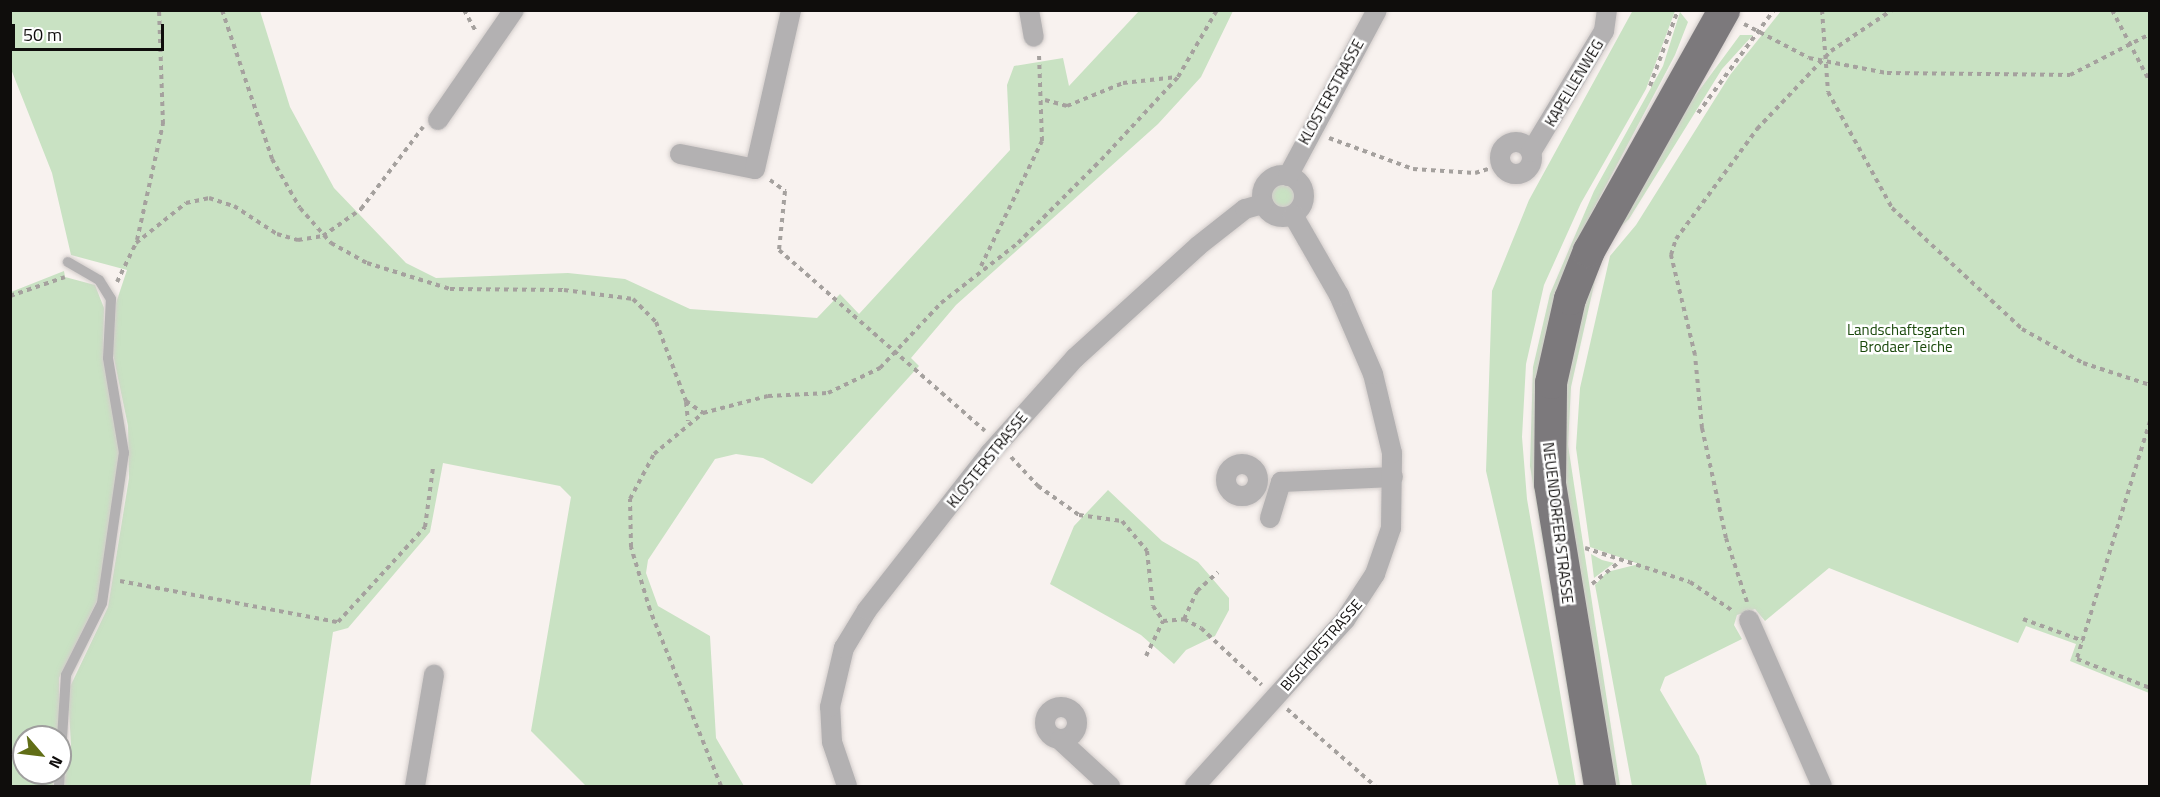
<!DOCTYPE html>
<html>
<head>
<meta charset="utf-8">
<style>
  body { margin:0 }
  #map { position:relative; width:2160px; height:797px; overflow:hidden; background:#f8f2ef; font-family:"Titillium Web",sans-serif }
  div>[style] { position:absolute }
  .green>* { inset:0; background:#c9e2c3 }
  .round { border-radius:50% }
  .path>* { height:4px; margin-top:-2px; transform-origin:0; background:repeating-linear-gradient(90deg,#a5a19e 0 4.5px,transparent 0 9px) }
  .roads { filter:drop-shadow(0 0 2px #d3cdcb) drop-shadow(0 0 2px #d3cdcb) }
  .lane>* { height:10px; margin:-5px; padding:0 5px; transform-origin:5px; border-radius:5px; background:#b3b1b2 }
  .street>* { height:20px; margin:-10px; padding:0 10px; transform-origin:10px; border-radius:10px; background:#b3b1b2 }
  .street>.ring { margin:-10px; padding:0; box-sizing:content-box; background:none; border:20px solid #b3b1b2; border-radius:50% }
  .primary>* { height:32px; margin:-16px; padding:0 16px; transform-origin:16px; border-radius:16px; background:#7c797c }
  span { translate:-50% -50%; white-space:nowrap; text-align:center; line-height:1.15; -webkit-text-stroke:5px #fff; paint-order:stroke }
  .street-label { font-size:15px; color:#0f0d0c }
  .park-label { font-size:15px; color:#19480a }
  .frame { position:absolute; inset:0; border:12px solid #0f0d0c; pointer-events:none }
  .north { position:absolute; left:12px; top:725px; width:60px; height:60px; box-sizing:border-box; background:#fff; border:2px solid #9f9e9e; border-radius:50%; rotate:118deg; font-size:16px; font-weight:700; line-height:24px; text-align:center; color:#0f0d0c }
  .north::after { content:''; display:block; margin:auto; width:21px; height:27px; background:#616e17; clip-path:polygon(50% 0,100% 100%,50% 72%,0 100%) }
  .scale { position:absolute; left:12px; top:24px; width:152px; height:27px; box-sizing:border-box; border:3px solid #0f0d0c; border-top:0; padding-left:8px; font-size:18px; line-height:21px; white-space:nowrap; color:#0f0d0c; -webkit-text-stroke:4px #fff; paint-order:stroke }
</style>
</head>
<body>
<div id="map">
  <div class="green">
    <i style="clip-path:polygon(1633px 10px,1675px 11px,1646px 89px,1581px 203px,1544px 285px,1526px 364px,1522px 437px,1527px 499px,1576px 786px,1559px 786px,1486px 471px,1492px 291px,1529px 200px)"></i>
    <i style="clip-path:polygon(11px 11px,260px 11px,290px 107px,334px 188px,406px 263px,436px 278px,568px 273px,625px 279px,690px 309px,817px 318px,840px 294px,859px 314px,1010px 150px,1007px 85px,1014px 66px,1063px 58px,1069px 86px,1139px 11px,1233px 11px,1201px 77px,1158px 124px,956px 305px,911px 358px,919px 366px,812px 484px,763px 458px,736px 454px,715px 459px,648px 560px,646px 573px,658px 606px,710px 636px,716px 738px,744px 786px,586px 786px,531px 731px,571px 497px,560px 486px,443px 463px,430px 532px,348px 628px,333px 632px,310px 786px,63px 786px,71px 746px,68px 691px,108px 607px,129px 478px,128px 426px,113px 354px,116px 303px,127px 270px,71px 255px,52px 173px,11px 69px)"></i>
    <i style="clip-path:polygon(1781px 11px,2149px 11px,2149px 693px,2070px 661px,2076px 644px,2026px 626px,2018px 643px,1829px 568px,1765px 621px,1755px 609px,1737px 615px,1734px 625px,1742px 639px,1665px 677px,1660px 690px,1699px 756px,1707px 786px,1632px 786px,1595px 585px,1607px 572px,1639px 564px,1590px 547px,1576px 448px,1580px 388px,1610px 256px,1636px 225px,1730px 75px)"></i>
    <i style="clip-path:polygon(1680px 12px,1688px 22px,1675px 55px,1583px 229px,1556px 294px,1538px 378px,1535px 460px,1588px 786px,1583px 786px,1530px 466px,1533px 367px,1550px 294px,1594px 191px,1663px 66px)"></i>
    <i style="clip-path:polygon(1740px 35px,1753px 35px,1722px 69px,1629px 219px,1613px 234px,1684px 111px)"></i>
    <i class="round" style="left:1270px;top:183px;width:26px;height:26px"></i>
    <i style="clip-path:polygon(1598px 267px,1571px 387px,1568px 445px,1620px 786px,1610px 786px,1562px 481px,1568px 350px)"></i>
    <i style="clip-path:polygon(64px 271px,65px 277px,95px 285px,104px 308px,103px 359px,121px 455px,99px 597px,59px 678px,59px 737px,24px 737px,24px 773px,56px 773px,53px 786px,11px 786px,11px 292px)"></i>
    <i style="clip-path:polygon(1108px 490px,1162px 541px,1198px 562px,1229px 598px,1229px 610px,1215px 636px,1186px 650px,1174px 664px,1141px 635px,1050px 584px,1074px 526px)"></i>
    <i style="clip-path:polygon(1591px 554px,1602px 560px,1614px 563px,1594px 578px)"></i>
  </div>
  <div class="path">
    <i style="left:222px;top:10px;width:157px;rotate:71.4deg"></i>
    <i style="left:272px;top:159px;width:56px;rotate:60.3deg"></i>
    <i style="left:300px;top:208px;width:47px;rotate:48.5deg"></i>
    <i style="left:331px;top:243px;width:41px;rotate:29.1deg"></i>
    <i style="left:367px;top:263px;width:87px;rotate:17.4deg"></i>
    <i style="left:450px;top:289px;width:114px;rotate:0.5deg"></i>
    <i style="left:564px;top:290px;width:70px;rotate:7.4deg"></i>
    <i style="left:633px;top:299px;width:33px;rotate:45deg"></i>
    <i style="left:656px;top:322px;width:85px;rotate:69.2deg"></i>
    <i style="left:686px;top:401px;width:21px;rotate:35deg"></i>
    <i style="left:464px;top:10px;width:26px;rotate:61deg"></i>
    <i style="left:1822px;top:10px;width:82px;rotate:85.8deg"></i>
    <i style="left:1828px;top:92px;width:132px;rotate:61.1deg"></i>
    <i style="left:1892px;top:208px;width:178px;rotate:42.9deg"></i>
    <i style="left:2022px;top:329px;width:70px;rotate:29.1deg"></i>
    <i style="left:2083px;top:363px;width:71px;rotate:18.2deg"></i>
    <i style="left:2112px;top:10px;width:81px;rotate:62.2deg"></i>
    <i style="left:1744px;top:24px;width:73px;rotate:27.6deg"></i>
    <i style="left:1809px;top:58px;width:79px;rotate:10.9deg"></i>
    <i style="left:1887px;top:73px;width:183px;rotate:0.6deg"></i>
    <i style="left:2070px;top:75px;width:90px;rotate:-27.1deg"></i>
    <i style="left:1650px;top:86px;width:81px;rotate:-69.8deg"></i>
    <i style="left:1045px;top:100px;width:23px;rotate:15deg"></i>
    <i style="left:1067px;top:106px;width:61px;rotate:-22.3deg"></i>
    <i style="left:1123px;top:83px;width:54px;rotate:-6.3deg"></i>
    <i style="left:1698px;top:113px;width:128px;rotate:-53.6deg"></i>
    <i style="left:1329px;top:138px;width:90px;rotate:20.3deg"></i>
    <i style="left:1413px;top:169px;width:62px;rotate:3.7deg"></i>
    <i style="left:1475px;top:173px;width:27px;rotate:-17deg"></i>
    <i style="left:770px;top:180px;width:19px;rotate:36deg"></i>
    <i style="left:785px;top:191px;width:59px;rotate:95.8deg"></i>
    <i style="left:779px;top:250px;width:274px;rotate:41.3deg"></i>
    <i style="left:137px;top:240px;width:119px;rotate:-77.4deg"></i>
    <i style="left:163px;top:124px;width:114px;rotate:-92deg"></i>
    <i style="left:981px;top:266px;width:139px;rotate:-64deg"></i>
    <i style="left:1042px;top:141px;width:86px;rotate:-92deg"></i>
    <i style="left:117px;top:282px;width:43px;rotate:-64deg"></i>
    <i style="left:136px;top:243px;width:64px;rotate:-38.7deg"></i>
    <i style="left:186px;top:203px;width:24px;rotate:-12deg"></i>
    <i style="left:209px;top:198px;width:26px;rotate:18deg"></i>
    <i style="left:234px;top:206px;width:51px;rotate:33.1deg"></i>
    <i style="left:277px;top:234px;width:22px;rotate:16deg"></i>
    <i style="left:298px;top:240px;width:25px;rotate:-9deg"></i>
    <i style="left:323px;top:236px;width:47px;rotate:-35.4deg"></i>
    <i style="left:361px;top:209px;width:103px;rotate:-52.9deg"></i>
    <i style="left:10px;top:296px;width:58px;rotate:-19.1deg"></i>
    <i style="left:686px;top:402px;width:19px;rotate:84deg"></i>
    <i style="left:2150px;top:421px;width:249px;rotate:107.1deg"></i>
    <i style="left:2077px;top:659px;width:79px;rotate:21.7deg"></i>
    <i style="left:1011px;top:457px;width:40px;rotate:47deg"></i>
    <i style="left:1038px;top:486px;width:50px;rotate:35.3deg"></i>
    <i style="left:1079px;top:515px;width:43px;rotate:7.9deg"></i>
    <i style="left:1122px;top:521px;width:39px;rotate:50deg"></i>
    <i style="left:1147px;top:551px;width:55px;rotate:83.8deg"></i>
    <i style="left:1153px;top:606px;width:18px;rotate:56deg"></i>
    <i style="left:1163px;top:621px;width:21px;rotate:-5deg"></i>
    <i style="left:1184px;top:619px;width:19px;rotate:28deg"></i>
    <i style="left:1201px;top:628px;width:83px;rotate:43.1deg"></i>
    <i style="left:1585px;top:548px;width:110px;rotate:17.9deg"></i>
    <i style="left:1690px;top:582px;width:52px;rotate:34deg"></i>
    <i style="left:120px;top:581px;width:222px;rotate:10.7deg"></i>
    <i style="left:338px;top:622px;width:129px;rotate:-47.5deg"></i>
    <i style="left:425px;top:527px;width:60px;rotate:-82.3deg"></i>
    <i style="left:1592px;top:584px;width:33px;rotate:-39deg"></i>
    <i style="left:1747px;top:602px;width:67px;rotate:-108.2deg"></i>
    <i style="left:1726px;top:538px;width:113px;rotate:-102.3deg"></i>
    <i style="left:1702px;top:428px;width:73px;rotate:-95.5deg"></i>
    <i style="left:1695px;top:355px;width:103px;rotate:-103.5deg"></i>
    <i style="left:1671px;top:255px;width:17px;rotate:-73deg"></i>
    <i style="left:1676px;top:239px;width:137px;rotate:-53.6deg"></i>
    <i style="left:1757px;top:129px;width:108px;rotate:-46.5deg"></i>
    <i style="left:1831px;top:51px;width:73px;rotate:-33.9deg"></i>
    <i style="left:1184px;top:619px;width:31px;rotate:-65deg"></i>
    <i style="left:1197px;top:591px;width:28px;rotate:-42deg"></i>
    <i style="left:2023px;top:619px;width:64px;rotate:20.1deg"></i>
    <i style="left:1146px;top:656px;width:39px;rotate:-64deg"></i>
    <i style="left:1287px;top:709px;width:117px;rotate:41.2deg"></i>
    <i style="left:721px;top:786px;width:190px;rotate:-112deg"></i>
    <i style="left:650px;top:610px;width:66px;rotate:-106.8deg"></i>
    <i style="left:631px;top:547px;width:48px;rotate:-91.2deg"></i>
    <i style="left:630px;top:499px;width:51px;rotate:-61.9deg"></i>
    <i style="left:654px;top:454px;width:64px;rotate:-39.9deg"></i>
    <i style="left:703px;top:413px;width:67px;rotate:-14.7deg"></i>
    <i style="left:768px;top:396px;width:60px;rotate:-2.9deg"></i>
    <i style="left:828px;top:393px;width:58px;rotate:-25.7deg"></i>
    <i style="left:880px;top:368px;width:89px;rotate:-46.8deg"></i>
    <i style="left:941px;top:303px;width:98px;rotate:-37.9deg"></i>
    <i style="left:1018px;top:243px;width:117px;rotate:-45deg"></i>
    <i style="left:1101px;top:160px;width:113px;rotate:-47.1deg"></i>
    <i style="left:1178px;top:77px;width:78px;rotate:-59.8deg"></i>
  </div>
  <div class="roads">
    <div class="lane">
      <i style="left:59px;top:786px;width:111px;rotate:-86.4deg"></i>
      <i style="left:66px;top:675px;width:80px;rotate:-63.4deg"></i>
      <i style="left:102px;top:603px;width:152px;rotate:-81.7deg"></i>
      <i style="left:124px;top:453px;width:96px;rotate:-99.6deg"></i>
      <i style="left:108px;top:358px;width:59px;rotate:-87.1deg"></i>
      <i style="left:111px;top:299px;width:22px;rotate:-122deg"></i>
      <i style="left:99px;top:280px;width:36px;rotate:-150deg"></i>
    </div>
    <div class="street">
      <i style="left:1029px;top:10px;width:27px;rotate:80deg"></i>
      <i style="left:438px;top:120px;width:134px;rotate:-55.4deg"></i>
      <i class="ring" style="left:1500px;top:142px;width:12px;height:12px"></i>
      <i style="left:1531px;top:152px;width:141px;rotate:-58.9deg"></i>
      <i style="left:1604px;top:31px;width:21px;rotate:-82deg"></i>
      <i style="left:680px;top:154px;width:76px;rotate:11.3deg"></i>
      <i style="left:755px;top:169px;width:163px;rotate:-77.2deg"></i>
      <i class="ring" style="left:1262px;top:175px;width:22px;height:22px"></i>
      <i style="left:1288px;top:176px;width:188px;rotate:-61.8deg"></i>
      <i class="ring" style="left:1226px;top:464px;width:12px;height:12px"></i>
      <i style="left:1270px;top:518px;width:38px;rotate:-73deg"></i>
      <i style="left:1281px;top:482px;width:112px;rotate:-2.6deg"></i>
      <i style="left:1749px;top:620px;width:181px;rotate:66.3deg"></i>
      <i class="ring" style="left:1045px;top:707px;width:12px;height:12px"></i>
      <i style="left:1060px;top:740px;width:68px;rotate:42.6deg"></i>
      <i style="left:415px;top:786px;width:113px;rotate:-80.3deg"></i>
      <i style="left:847px;top:786px;width:46px;rotate:-108.8deg"></i>
      <i style="left:832px;top:742px;width:35px;rotate:-93deg"></i>
      <i style="left:830px;top:707px;width:61px;rotate:-76.7deg"></i>
      <i style="left:844px;top:648px;width:44px;rotate:-58.8deg"></i>
      <i style="left:867px;top:610px;width:199px;rotate:-51.9deg"></i>
      <i style="left:990px;top:453px;width:127px;rotate:-48.2deg"></i>
      <i style="left:1075px;top:358px;width:166px;rotate:-42.3deg"></i>
      <i style="left:1198px;top:246px;width:60px;rotate:-38.2deg"></i>
      <i style="left:1245px;top:209px;width:19px;rotate:-16deg"></i>
      <i style="left:1195px;top:786px;width:224px;rotate:-47.9deg"></i>
      <i style="left:1345px;top:620px;width:55px;rotate:-56.9deg"></i>
      <i style="left:1375px;top:574px;width:49px;rotate:-70.8deg"></i>
      <i style="left:1391px;top:528px;width:75px;rotate:-89.2deg"></i>
      <i style="left:1392px;top:453px;width:81px;rotate:-103.5deg"></i>
      <i style="left:1373px;top:374px;width:86px;rotate:-113.3deg"></i>
      <i style="left:1339px;top:295px;width:92px;rotate:-119.9deg"></i>
    </div>
    <div class="primary">
      <i style="left:1600px;top:786px;width:306px;rotate:-99.4deg"></i>
      <i style="left:1550px;top:484px;width:101px;rotate:-89.4deg"></i>
      <i style="left:1551px;top:383px;width:86px;rotate:-77.3deg"></i>
      <i style="left:1570px;top:299px;width:52px;rotate:-68.4deg"></i>
      <i style="left:1589px;top:251px;width:276px;rotate:-60.7deg"></i>
    </div>
  </div>
  <div class="street-label">
    <span style="left:1574px;top:83px;rotate:-59deg">KAPELLENWEG</span>
    <span style="left:1331px;top:92px;rotate:-61deg">KLOSTERSTRASSE</span>
    <span style="left:987px;top:460px;rotate:-51deg">KLOSTERSTRASSE</span>
    <span style="left:1558px;top:523px;rotate:83deg">NEUENDORFER STRASSE</span>
    <span style="left:1321px;top:645px;rotate:-49deg">BISCHOFSTRASSE</span>
  </div>
  <div class="park-label">
    <span style="left:1906px;top:338px">Landschaftsgarten<br>Brodaer Teiche</span>
  </div>
  <div class="frame"></div>
  <div class="north">N</div>
  <div class="scale">50 m</div>
</div>
</body>
</html>
